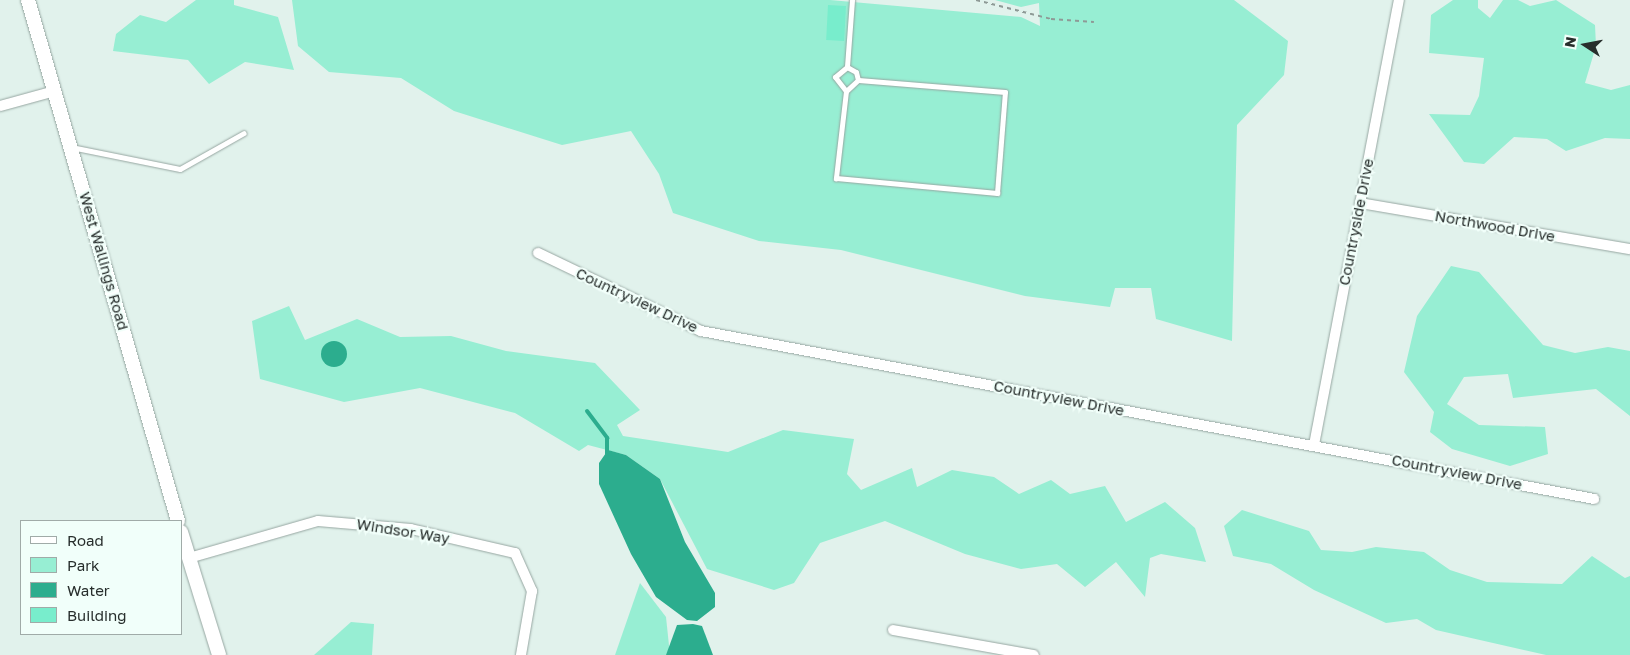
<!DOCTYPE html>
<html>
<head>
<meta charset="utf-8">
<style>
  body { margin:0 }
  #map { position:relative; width:1630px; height:655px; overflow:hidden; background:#e1f2ec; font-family:"Golos Text",sans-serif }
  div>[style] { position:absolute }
  .green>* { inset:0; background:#97eed3 }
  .water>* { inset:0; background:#2cad8e }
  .round { border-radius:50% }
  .stream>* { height:4px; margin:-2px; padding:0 2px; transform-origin:2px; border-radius:2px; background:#2cad8e }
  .building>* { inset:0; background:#78edcc; transform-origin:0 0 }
  .path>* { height:2px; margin-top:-1px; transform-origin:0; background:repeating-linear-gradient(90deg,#8e9a96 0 4px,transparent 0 8px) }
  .roads { filter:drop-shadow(0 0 1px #96a6a1) drop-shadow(0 0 1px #96a6a1) }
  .lane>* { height:5px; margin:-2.5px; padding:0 2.5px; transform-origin:2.5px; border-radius:2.5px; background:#fff }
  .street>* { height:10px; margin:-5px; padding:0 5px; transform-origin:5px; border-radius:5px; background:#fff }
  .secondary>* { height:14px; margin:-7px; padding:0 7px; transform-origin:7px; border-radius:7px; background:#fff }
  span { translate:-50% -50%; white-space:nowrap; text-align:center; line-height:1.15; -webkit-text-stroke:4.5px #f1fffa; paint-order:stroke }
  .street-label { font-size:15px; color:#272e2c }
  .legend { position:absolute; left:20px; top:520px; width:162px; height:115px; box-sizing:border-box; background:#f1fffa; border:1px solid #a0aba8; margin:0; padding:6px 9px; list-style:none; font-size:15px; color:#272e2c }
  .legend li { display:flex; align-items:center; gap:10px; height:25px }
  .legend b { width:25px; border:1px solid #a0aba8 }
  .north { position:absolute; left:1560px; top:20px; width:50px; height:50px; -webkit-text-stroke:4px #f1fffa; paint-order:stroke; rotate:281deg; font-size:14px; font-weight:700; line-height:20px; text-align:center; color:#272e2c }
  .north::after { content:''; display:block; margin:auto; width:18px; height:22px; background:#272e2c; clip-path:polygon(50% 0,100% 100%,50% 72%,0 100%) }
</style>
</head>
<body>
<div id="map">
  <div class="green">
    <i style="clip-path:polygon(196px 0,234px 0,234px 5px,278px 17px,294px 70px,245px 62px,209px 84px,188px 60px,113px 51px,116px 34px,140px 15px,166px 22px)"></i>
    <i style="clip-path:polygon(292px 0,830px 0,1021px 17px,1040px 26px,1039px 3px,1021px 7px,995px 0,1234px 0,1288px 41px,1284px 75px,1237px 125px,1232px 341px,1156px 319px,1151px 288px,1115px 288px,1110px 307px,1025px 296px,841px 250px,759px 241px,673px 213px,659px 174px,631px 131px,562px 145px,454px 111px,401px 78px,329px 72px,298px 46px)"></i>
    <i style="clip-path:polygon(1453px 0,1478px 0,1478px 8px,1490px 18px,1503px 0,1518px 0,1530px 6px,1556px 0,1595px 25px,1596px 46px,1585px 83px,1611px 90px,1630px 85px,1630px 139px,1605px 138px,1566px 151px,1547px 139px,1514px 137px,1484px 164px,1464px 162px,1429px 114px,1470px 115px,1479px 96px,1484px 58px,1429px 53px,1431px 15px)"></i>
    <i style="clip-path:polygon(1451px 266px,1479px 272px,1543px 345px,1575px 353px,1608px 347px,1630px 351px,1630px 416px,1596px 389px,1513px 398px,1508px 374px,1464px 377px,1447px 404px,1479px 425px,1545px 427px,1548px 454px,1510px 466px,1452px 449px,1430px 432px,1434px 412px,1404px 372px,1417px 316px)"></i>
    <i style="clip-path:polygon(289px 306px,305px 340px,357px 319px,400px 337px,451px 336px,506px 351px,595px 363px,640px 410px,617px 425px,623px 436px,728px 452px,783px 430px,854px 439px,847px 474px,861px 490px,912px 468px,917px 487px,952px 470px,994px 477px,1019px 494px,1051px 480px,1070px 494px,1105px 486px,1126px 522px,1165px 502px,1195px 528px,1206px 562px,1161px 554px,1150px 558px,1145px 597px,1116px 562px,1085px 587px,1057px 564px,1021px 569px,965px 554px,885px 521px,820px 543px,794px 583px,774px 590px,707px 569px,660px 479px,626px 455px,588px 445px,579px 451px,515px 413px,420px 388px,344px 402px,260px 379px,252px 321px)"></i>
    <i style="clip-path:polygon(1242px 510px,1309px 531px,1321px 550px,1352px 552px,1376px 547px,1424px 552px,1450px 570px,1487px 582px,1562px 584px,1592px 556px,1625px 578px,1630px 576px,1630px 655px,1546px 655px,1436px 630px,1417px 619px,1386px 623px,1314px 590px,1271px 564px,1233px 556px,1224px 526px)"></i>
    <i style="clip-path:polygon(640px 583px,666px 617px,670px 655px,615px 655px)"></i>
    <i style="clip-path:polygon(351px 622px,374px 624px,372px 655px,314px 655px)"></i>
  </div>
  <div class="water">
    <i class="round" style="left:321px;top:341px;width:26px;height:26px"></i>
    <i style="clip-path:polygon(608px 450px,626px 455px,660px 479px,685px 542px,715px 593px,715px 607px,697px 621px,687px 620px,656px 597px,631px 554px,599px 484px,599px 463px)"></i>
    <i style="clip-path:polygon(693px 624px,702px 626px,713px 655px,666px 655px,677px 625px)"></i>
  </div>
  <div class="stream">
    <i style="left:587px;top:411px;width:34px;rotate:53deg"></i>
    <i style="left:607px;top:438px;width:16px;rotate:90deg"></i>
  </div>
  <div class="building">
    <i style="left:828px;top:5px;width:18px;height:35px;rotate:3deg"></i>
  </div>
  <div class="path">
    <i style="left:976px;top:0;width:77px;rotate:14.2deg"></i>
    <i style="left:1051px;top:19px;width:43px;rotate:4deg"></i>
  </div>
  <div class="roads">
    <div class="lane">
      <i style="left:852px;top:0;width:67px;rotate:94.3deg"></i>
      <i style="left:847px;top:67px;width:10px;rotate:29deg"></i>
      <i style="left:856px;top:72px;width:8px;rotate:76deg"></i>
      <i style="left:858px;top:80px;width:16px;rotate:137deg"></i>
      <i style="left:846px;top:91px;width:88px;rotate:96.6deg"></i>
      <i style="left:836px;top:178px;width:162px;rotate:5.3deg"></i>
      <i style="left:997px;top:193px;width:101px;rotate:-85.5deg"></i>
      <i style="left:1005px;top:92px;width:147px;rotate:-175.3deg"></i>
      <i style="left:846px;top:91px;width:18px;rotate:-128deg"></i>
      <i style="left:835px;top:77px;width:16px;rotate:-40deg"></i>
      <i style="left:71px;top:147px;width:111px;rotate:11.4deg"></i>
      <i style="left:180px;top:169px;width:73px;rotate:-29.4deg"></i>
    </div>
    <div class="street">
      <i style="left:0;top:106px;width:57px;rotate:-15.3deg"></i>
      <i style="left:1360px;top:203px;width:274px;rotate:9.7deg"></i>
      <i style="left:538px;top:253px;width:181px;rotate:25.6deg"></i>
      <i style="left:701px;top:331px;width:909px;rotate:10.65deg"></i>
      <i style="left:1314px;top:445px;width:453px;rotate:-79.2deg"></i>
      <i style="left:189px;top:558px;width:134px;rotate:-16deg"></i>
      <i style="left:318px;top:521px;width:93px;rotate:4.9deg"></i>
      <i style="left:411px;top:529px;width:107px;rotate:13deg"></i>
      <i style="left:515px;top:553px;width:42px;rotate:65.9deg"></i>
      <i style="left:532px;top:591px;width:65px;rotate:99.8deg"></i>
      <i style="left:893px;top:630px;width:143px;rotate:10.1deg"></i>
    </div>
    <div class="secondary">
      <i style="left:28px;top:0;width:542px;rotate:73.94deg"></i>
      <i style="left:181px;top:532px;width:129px;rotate:72.8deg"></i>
    </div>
  </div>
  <div class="street-label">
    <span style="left:1356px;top:222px;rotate:-79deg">Countryside Drive</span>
    <span style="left:1495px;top:226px;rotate:10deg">Northwood Drive</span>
    <span style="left:104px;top:261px;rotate:74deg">West Wallings Road</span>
    <span style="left:637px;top:300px;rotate:25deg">Countryview Drive</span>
    <span style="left:1059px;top:398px;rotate:11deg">Countryview Drive</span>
    <span style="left:1457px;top:472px;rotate:11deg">Countryview Drive</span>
    <span style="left:403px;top:531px;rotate:9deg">Windsor Way</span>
  </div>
  <ul class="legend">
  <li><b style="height:6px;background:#fff"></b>Road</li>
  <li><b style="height:14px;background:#97eed3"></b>Park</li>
  <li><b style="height:14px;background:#2cad8e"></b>Water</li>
  <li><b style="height:14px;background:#78edcc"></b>Building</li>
  </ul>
  <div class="north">N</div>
</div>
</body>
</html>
